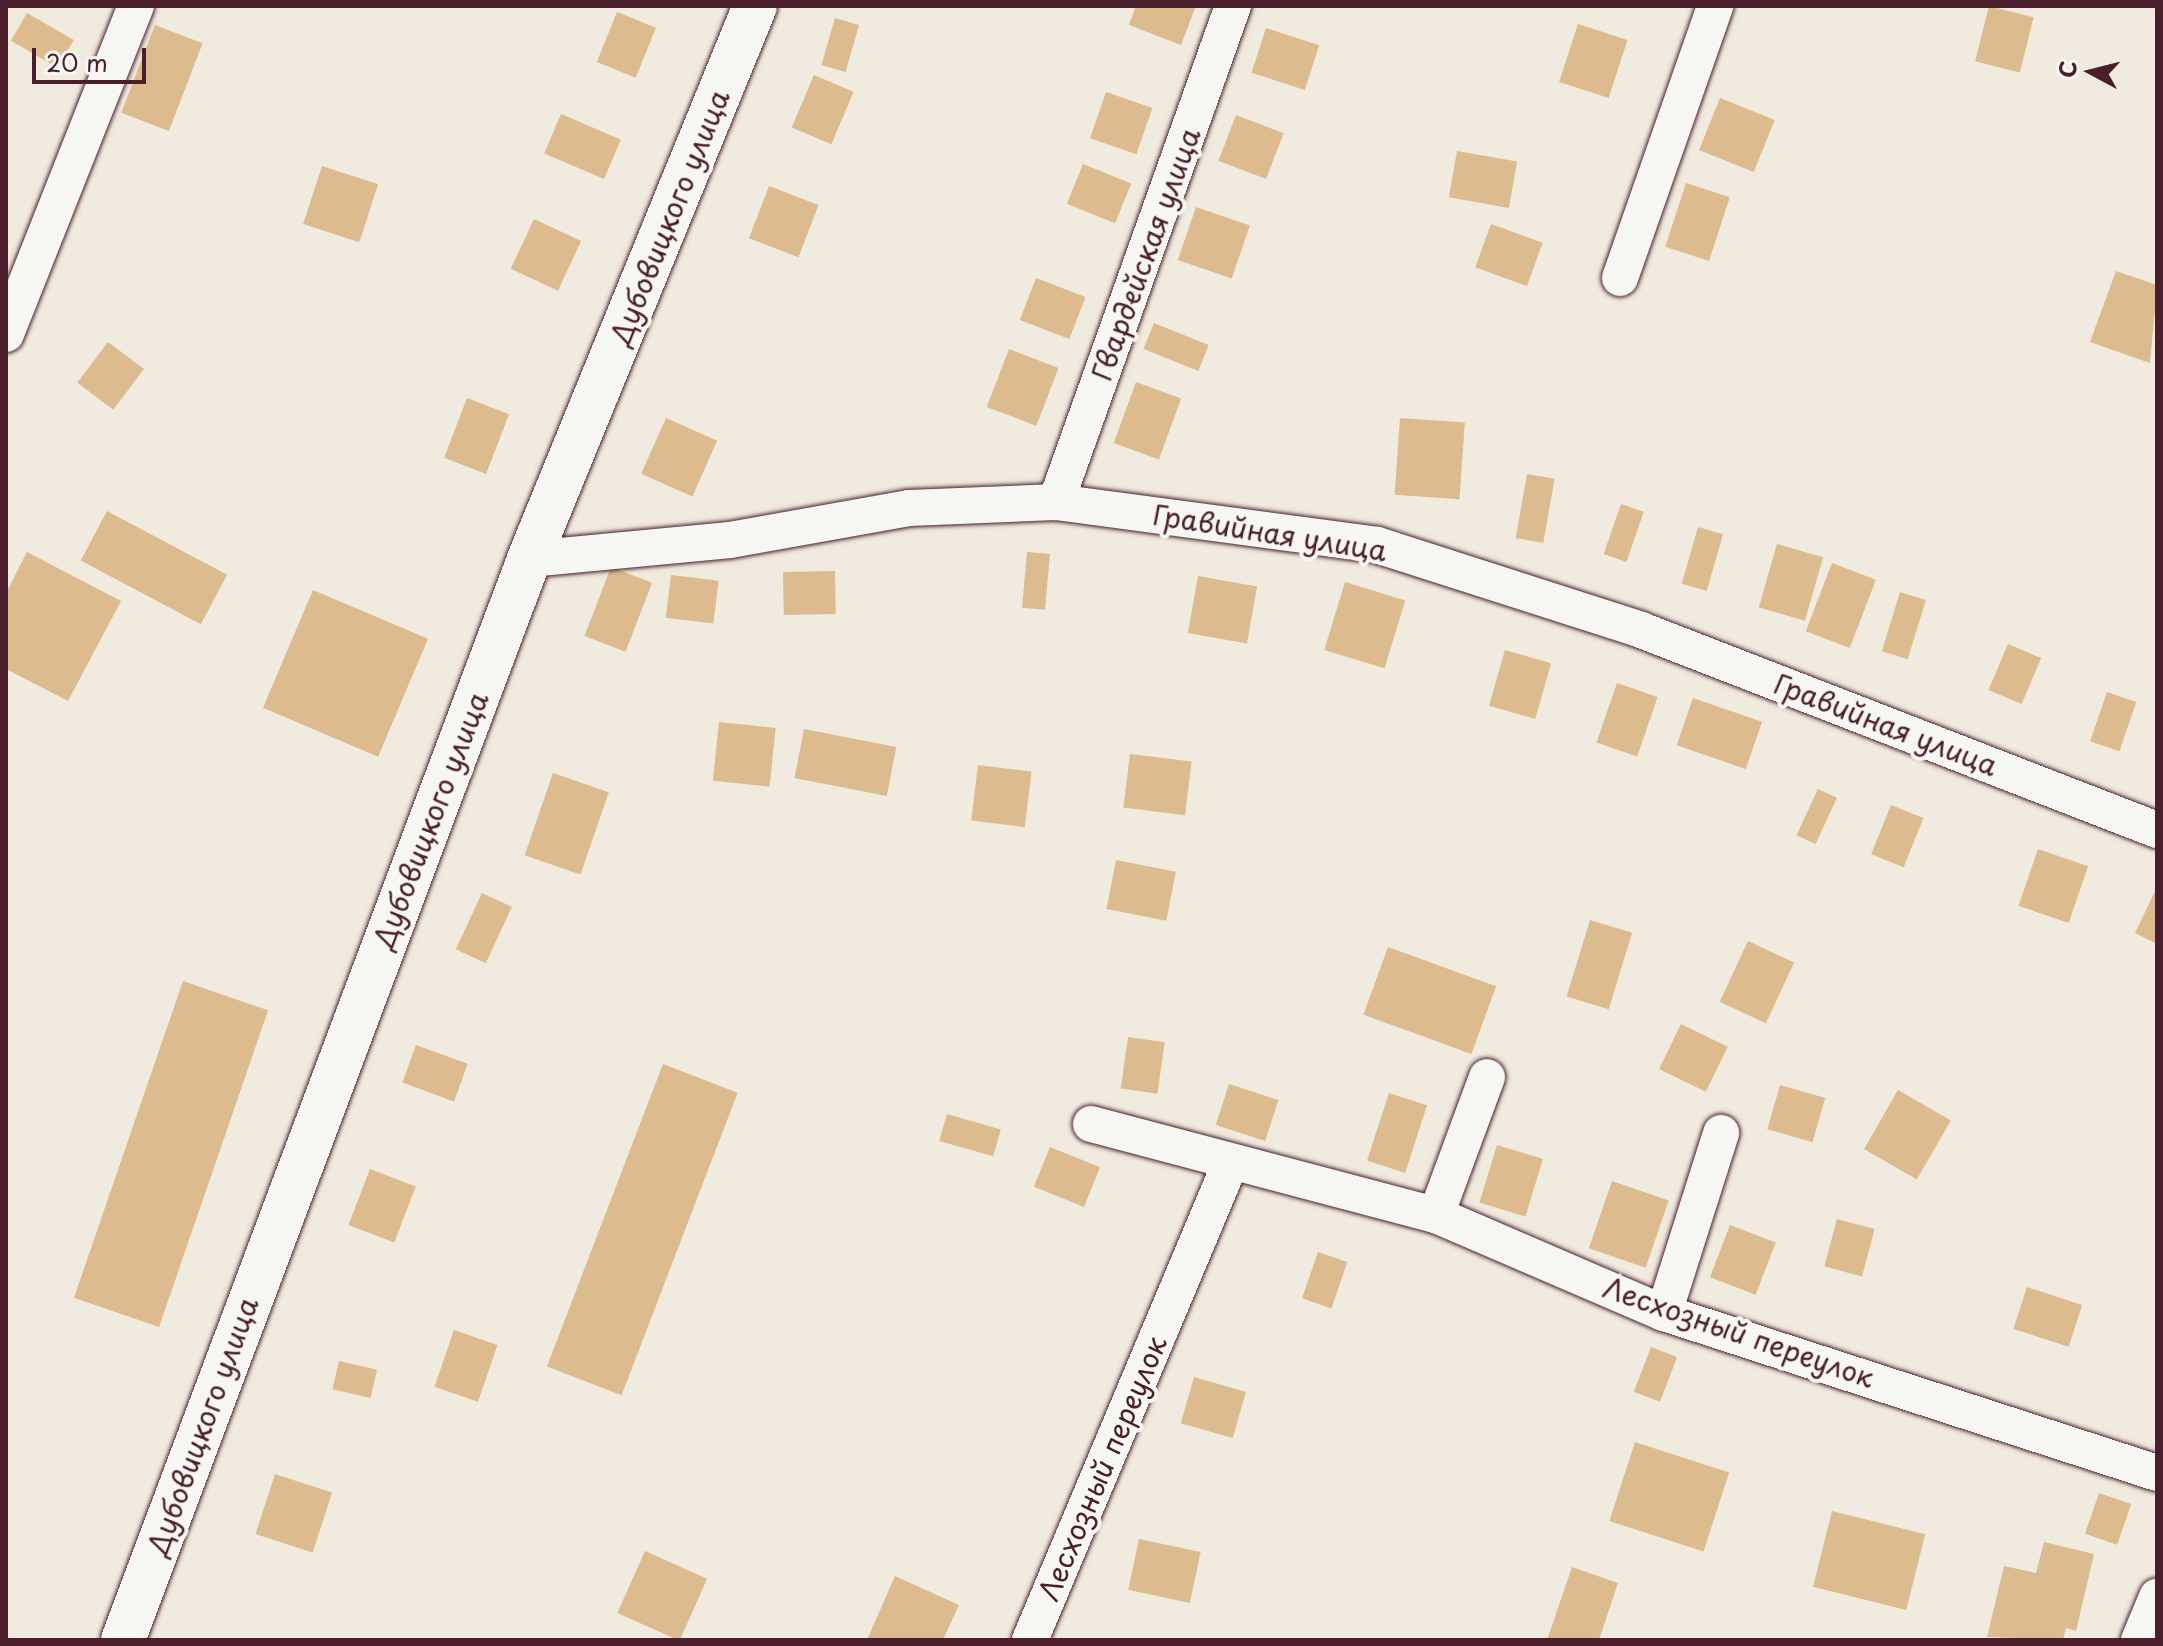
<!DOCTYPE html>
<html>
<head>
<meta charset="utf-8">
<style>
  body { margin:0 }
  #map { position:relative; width:2163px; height:1646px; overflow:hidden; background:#f1eade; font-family:"Playpen Sans",sans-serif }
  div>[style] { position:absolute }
  .building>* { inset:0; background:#dcbb8f; transform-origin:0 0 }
  .roads { filter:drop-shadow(0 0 2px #4a1f2b) drop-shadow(0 0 2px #4a1f2b) }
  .minor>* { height:36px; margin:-18px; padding:0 18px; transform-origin:18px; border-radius:18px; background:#f6f6f2 }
  .tertiary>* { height:44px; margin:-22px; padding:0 22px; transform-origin:22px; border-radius:22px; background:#f6f6f2 }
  span { translate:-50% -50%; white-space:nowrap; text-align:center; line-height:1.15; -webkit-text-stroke:8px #f6f6f2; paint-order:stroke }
  .street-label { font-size:28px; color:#4a1f2b }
  .frame { position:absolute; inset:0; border:8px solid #4a1f2b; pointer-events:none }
  .north { position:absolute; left:2051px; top:32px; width:80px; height:80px; -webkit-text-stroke:6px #f6f6f2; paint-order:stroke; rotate:277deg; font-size:22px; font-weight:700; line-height:32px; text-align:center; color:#4a1f2b }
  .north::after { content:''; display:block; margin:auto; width:28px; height:36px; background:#4a1f2b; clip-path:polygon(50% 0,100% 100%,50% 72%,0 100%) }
  .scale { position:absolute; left:32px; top:48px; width:114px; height:36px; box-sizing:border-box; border:4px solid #4a1f2b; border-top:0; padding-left:10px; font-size:24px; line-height:28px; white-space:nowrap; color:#4a1f2b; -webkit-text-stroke:6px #f6f6f2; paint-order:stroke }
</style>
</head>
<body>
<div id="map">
  <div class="building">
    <i style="clip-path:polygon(1136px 6px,1195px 8px,1181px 45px,1129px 25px)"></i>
    <i style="left:1989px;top:6px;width:46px;height:57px;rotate:14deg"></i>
    <i style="left:617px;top:12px;width:42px;height:54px;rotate:22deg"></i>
    <i style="left:27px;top:13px;width:54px;height:32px;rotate:30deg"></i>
    <i style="left:835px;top:18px;width:25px;height:49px;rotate:16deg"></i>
    <i style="left:1578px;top:24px;width:52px;height:61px;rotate:18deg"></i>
    <i style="left:155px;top:25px;width:51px;height:94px;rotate:21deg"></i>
    <i style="left:1266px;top:28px;width:56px;height:47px;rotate:18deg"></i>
    <i style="left:814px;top:75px;width:43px;height:57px;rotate:23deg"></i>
    <i style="left:1106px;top:92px;width:49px;height:49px;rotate:19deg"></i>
    <i style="left:1720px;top:98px;width:59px;height:56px;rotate:22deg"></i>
    <i style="left:561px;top:114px;width:65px;height:43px;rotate:23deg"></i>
    <i style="left:1236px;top:115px;width:51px;height:49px;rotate:21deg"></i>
    <i style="left:1457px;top:151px;width:61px;height:47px;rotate:10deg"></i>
    <i style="left:1083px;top:164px;width:52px;height:43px;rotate:22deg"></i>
    <i style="left:322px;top:166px;width:59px;height:61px;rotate:18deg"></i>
    <i style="left:1686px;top:183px;width:46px;height:67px;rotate:18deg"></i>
    <i style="left:769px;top:186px;width:53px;height:56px;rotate:21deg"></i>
    <i style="left:1196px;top:207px;width:57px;height:56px;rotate:19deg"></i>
    <i style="left:534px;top:219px;width:52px;height:55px;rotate:25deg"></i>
    <i style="left:1491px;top:224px;width:55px;height:46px;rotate:20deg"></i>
    <i style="clip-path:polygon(2116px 271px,2157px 285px,2150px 363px,2090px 342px)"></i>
    <i style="left:1036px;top:278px;width:53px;height:45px;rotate:21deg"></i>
    <i style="left:1154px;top:323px;width:59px;height:28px;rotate:22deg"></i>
    <i style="left:108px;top:342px;width:45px;height:51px;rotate:37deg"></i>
    <i style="left:1009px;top:349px;width:53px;height:62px;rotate:21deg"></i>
    <i style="left:1136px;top:382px;width:48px;height:65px;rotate:20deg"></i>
    <i style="left:467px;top:398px;width:45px;height:64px;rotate:21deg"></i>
    <i style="left:666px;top:418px;width:56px;height:61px;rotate:24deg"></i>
    <i style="left:1400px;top:418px;width:65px;height:77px;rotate:4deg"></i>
    <i style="left:1527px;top:474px;width:28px;height:65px;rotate:10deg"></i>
    <i style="left:1621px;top:504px;width:24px;height:53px;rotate:19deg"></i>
    <i style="left:107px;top:511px;width:136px;height:56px;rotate:28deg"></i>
    <i style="left:1698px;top:527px;width:26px;height:59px;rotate:16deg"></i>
    <i style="left:1777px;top:544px;width:48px;height:66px;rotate:16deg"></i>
    <i style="clip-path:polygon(27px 552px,121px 601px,68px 701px,6px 669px,6px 593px)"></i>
    <i style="left:1027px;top:552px;width:23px;height:56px;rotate:5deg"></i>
    <i style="left:1832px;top:563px;width:47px;height:73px;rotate:21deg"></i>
    <i style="left:611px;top:567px;width:44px;height:74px;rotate:21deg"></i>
    <i style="left:835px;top:571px;width:43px;height:52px;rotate:89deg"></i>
    <i style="left:671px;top:575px;width:48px;height:43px;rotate:7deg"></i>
    <i style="left:1198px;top:576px;width:60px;height:58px;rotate:10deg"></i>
    <i style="left:1345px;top:582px;width:63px;height:71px;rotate:17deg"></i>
    <i style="left:313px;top:590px;width:125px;height:128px;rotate:23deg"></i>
    <i style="left:1900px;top:592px;width:27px;height:62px;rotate:17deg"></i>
    <i style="left:2008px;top:644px;width:36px;height:50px;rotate:23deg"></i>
    <i style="left:1505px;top:650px;width:48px;height:58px;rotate:16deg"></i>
    <i style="left:1617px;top:683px;width:43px;height:63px;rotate:19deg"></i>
    <i style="left:2107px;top:692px;width:31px;height:52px;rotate:19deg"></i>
    <i style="left:1693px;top:698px;width:73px;height:50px;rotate:19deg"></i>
    <i style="left:719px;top:722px;width:57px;height:59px;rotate:6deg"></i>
    <i style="left:804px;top:729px;width:94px;height:50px;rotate:11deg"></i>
    <i style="left:1130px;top:754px;width:62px;height:54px;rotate:7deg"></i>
    <i style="left:978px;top:765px;width:54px;height:56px;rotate:7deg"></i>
    <i style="left:553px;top:773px;width:59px;height:87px;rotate:19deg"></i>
    <i style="left:1818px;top:789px;width:21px;height:51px;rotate:25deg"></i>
    <i style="left:1891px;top:805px;width:35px;height:53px;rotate:22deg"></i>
    <i style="left:2038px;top:849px;width:53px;height:60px;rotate:19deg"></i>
    <i style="left:1116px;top:860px;width:61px;height:50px;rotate:11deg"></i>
    <i style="clip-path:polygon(2157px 887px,2157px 944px,2135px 933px)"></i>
    <i style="left:482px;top:893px;width:33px;height:62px;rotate:25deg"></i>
    <i style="left:1590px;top:920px;width:44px;height:80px;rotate:17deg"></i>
    <i style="left:1748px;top:941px;width:51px;height:67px;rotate:25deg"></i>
    <i style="left:1388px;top:947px;width:115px;height:72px;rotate:20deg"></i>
    <i style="left:183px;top:981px;width:90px;height:335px;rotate:19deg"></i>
    <i style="left:1681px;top:1024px;width:52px;height:50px;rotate:26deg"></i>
    <i style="left:1128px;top:1037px;width:37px;height:52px;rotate:8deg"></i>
    <i style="left:416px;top:1045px;width:55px;height:40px;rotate:20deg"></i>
    <i style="left:663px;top:1064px;width:80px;height:324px;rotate:21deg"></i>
    <i style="left:1229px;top:1084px;width:52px;height:43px;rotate:18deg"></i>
    <i style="left:1780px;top:1085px;width:47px;height:46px;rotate:16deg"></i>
    <i style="left:1898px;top:1090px;width:61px;height:68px;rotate:30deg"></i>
    <i style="left:1389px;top:1093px;width:40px;height:71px;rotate:18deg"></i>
    <i style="left:947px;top:1114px;width:56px;height:28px;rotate:16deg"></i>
    <i style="left:1497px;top:1145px;width:48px;height:60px;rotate:17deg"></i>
    <i style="left:1050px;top:1147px;width:54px;height:43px;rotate:22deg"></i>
    <i style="left:370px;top:1169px;width:49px;height:60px;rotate:21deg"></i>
    <i style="left:1612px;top:1181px;width:60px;height:71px;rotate:19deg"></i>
    <i style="left:1837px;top:1219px;width:39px;height:49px;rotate:15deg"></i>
    <i style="left:1730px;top:1225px;width:49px;height:56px;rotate:21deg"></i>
    <i style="left:1318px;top:1252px;width:31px;height:49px;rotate:19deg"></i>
    <i style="left:2027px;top:1287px;width:58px;height:44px;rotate:18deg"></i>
    <i style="left:454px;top:1330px;width:46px;height:60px;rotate:19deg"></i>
    <i style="left:1651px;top:1347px;width:28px;height:48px;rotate:21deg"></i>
    <i style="left:339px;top:1361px;width:39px;height:29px;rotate:13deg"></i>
    <i style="left:1194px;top:1377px;width:54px;height:48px;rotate:16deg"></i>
    <i style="left:1635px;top:1442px;width:99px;height:83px;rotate:18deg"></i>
    <i style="left:275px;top:1474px;width:60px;height:63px;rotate:18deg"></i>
    <i style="left:2099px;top:1493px;width:34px;height:43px;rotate:19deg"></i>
    <i style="left:1832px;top:1511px;width:96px;height:78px;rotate:14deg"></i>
    <i style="left:1139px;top:1539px;width:63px;height:52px;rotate:12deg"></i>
    <i style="clip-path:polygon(2044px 1542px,2094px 1554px,2076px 1631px,2066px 1628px,2063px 1640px,1987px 1637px,2004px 1566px,2036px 1573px)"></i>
    <i style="left:645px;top:1551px;width:68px;height:68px;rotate:24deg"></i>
    <i style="clip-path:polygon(1572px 1567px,1618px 1583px,1599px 1640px,1547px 1640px)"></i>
    <i style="clip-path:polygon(895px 1576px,959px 1605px,943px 1640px,867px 1640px)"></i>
  </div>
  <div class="roads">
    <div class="minor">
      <i style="left:1620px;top:278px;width:288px;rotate:-70.7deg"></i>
      <i style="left:6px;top:334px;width:353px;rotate:-68.4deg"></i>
      <i style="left:1056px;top:502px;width:527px;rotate:-70.36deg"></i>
      <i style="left:529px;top:559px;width:202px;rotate:-5.4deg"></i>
      <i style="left:730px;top:540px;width:182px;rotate:-10.1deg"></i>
      <i style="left:909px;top:508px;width:147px;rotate:-2.3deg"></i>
      <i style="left:1056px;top:502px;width:324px;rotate:7.6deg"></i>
      <i style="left:1377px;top:545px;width:277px;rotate:17.8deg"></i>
      <i style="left:1641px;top:630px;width:553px;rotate:21.19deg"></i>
      <i style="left:1091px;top:1124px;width:357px;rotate:14.8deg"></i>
      <i style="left:1436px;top:1215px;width:248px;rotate:23.3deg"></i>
      <i style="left:1664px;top:1313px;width:518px;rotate:17.98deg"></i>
      <i style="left:1436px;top:1215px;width:147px;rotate:-69.7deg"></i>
      <i style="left:1664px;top:1313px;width:189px;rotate:-72.4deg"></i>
      <i style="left:1030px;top:1640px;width:516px;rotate:-67.21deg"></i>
      <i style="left:2139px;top:1640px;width:47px;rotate:-67.3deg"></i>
    </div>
    <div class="tertiary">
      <i style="left:123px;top:1640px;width:1155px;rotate:-69.41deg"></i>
      <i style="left:529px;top:559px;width:597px;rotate:-67.77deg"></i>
    </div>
  </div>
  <div class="street-label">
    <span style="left:669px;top:217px;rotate:-68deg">Дубовицкого улица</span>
    <span style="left:1145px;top:254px;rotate:-70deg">Гвардейская улица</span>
    <span style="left:1270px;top:532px;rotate:9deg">Гравийная улица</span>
    <span style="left:1886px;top:724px;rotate:21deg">Гравийная улица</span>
    <span style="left:430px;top:820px;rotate:-69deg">Дубовицкого улица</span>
    <span style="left:1739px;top:1332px;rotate:19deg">Лесхозный переулок</span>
    <span style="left:202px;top:1426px;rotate:-70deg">Дубовицкого улица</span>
    <span style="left:1102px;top:1468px;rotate:-67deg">Лесхозный переулок</span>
  </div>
  <div class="frame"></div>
  <div class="north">С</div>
  <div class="scale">20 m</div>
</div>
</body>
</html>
